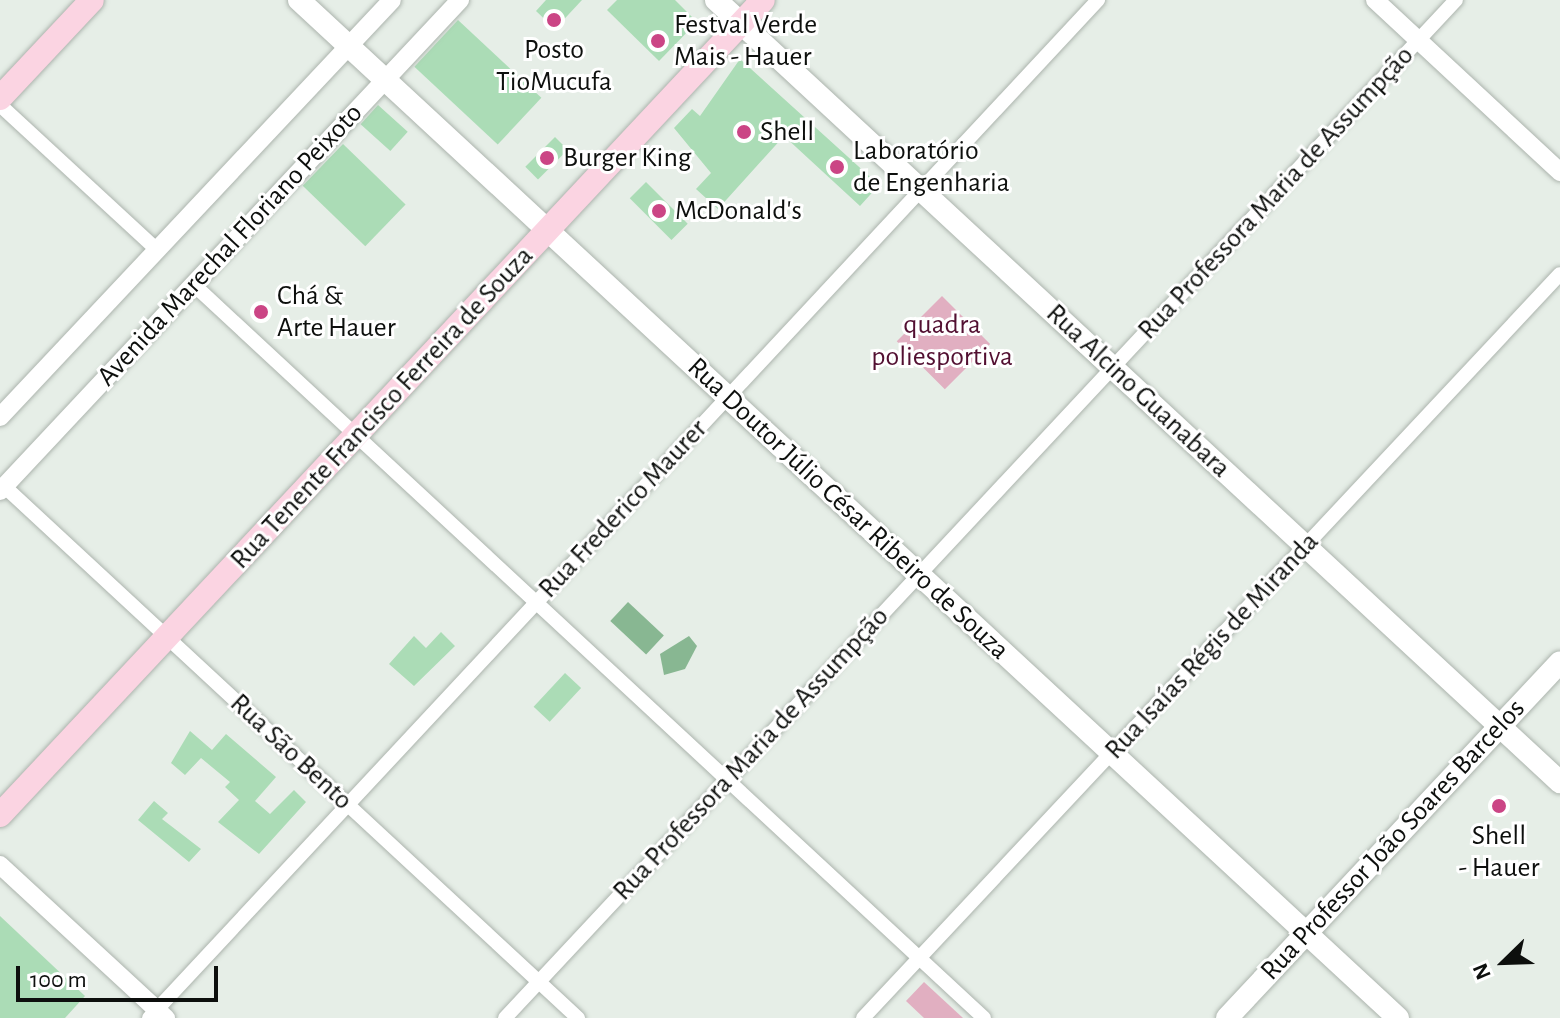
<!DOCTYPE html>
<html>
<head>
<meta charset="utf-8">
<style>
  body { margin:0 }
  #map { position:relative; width:1560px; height:1018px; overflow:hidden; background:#e6eee7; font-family:"Alegreya Sans",sans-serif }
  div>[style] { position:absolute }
  .green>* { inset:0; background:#e1afc1; transform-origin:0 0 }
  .water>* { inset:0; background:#88b792; transform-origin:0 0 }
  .building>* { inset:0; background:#abdcb6; transform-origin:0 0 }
  .roads { filter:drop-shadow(0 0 2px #acb4ad) drop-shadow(0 0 2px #acb4ad) }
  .minor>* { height:14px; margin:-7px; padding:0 7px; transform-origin:7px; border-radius:7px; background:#fff }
  .tertiary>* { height:18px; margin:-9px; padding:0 9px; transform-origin:9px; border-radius:9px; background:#fff }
  .secondary>* { height:22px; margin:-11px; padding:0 11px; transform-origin:11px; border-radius:11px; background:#fff }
  .primary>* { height:24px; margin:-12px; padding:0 12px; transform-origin:12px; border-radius:12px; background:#fbd4e2 }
  .dots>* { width:22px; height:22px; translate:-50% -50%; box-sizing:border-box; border:4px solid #fff; border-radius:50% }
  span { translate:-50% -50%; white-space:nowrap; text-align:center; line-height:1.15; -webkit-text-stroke:6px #fff; paint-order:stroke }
  .poi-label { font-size:28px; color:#0d0f0d }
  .left { translate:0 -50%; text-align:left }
  .street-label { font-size:28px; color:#0d0f0d }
  .park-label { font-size:28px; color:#520f31 }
  .north { position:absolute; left:1464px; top:922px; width:80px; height:80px; -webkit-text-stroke:6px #fff; paint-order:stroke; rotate:247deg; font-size:22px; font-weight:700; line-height:32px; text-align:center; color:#0d0f0d }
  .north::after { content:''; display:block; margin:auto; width:28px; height:36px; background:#0d0f0d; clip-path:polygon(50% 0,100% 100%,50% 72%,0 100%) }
  .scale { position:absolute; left:16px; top:966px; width:202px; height:36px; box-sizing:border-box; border:4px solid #0d0f0d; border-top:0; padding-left:10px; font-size:24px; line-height:28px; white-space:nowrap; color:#0d0f0d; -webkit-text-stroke:6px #fff; paint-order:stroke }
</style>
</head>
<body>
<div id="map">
  <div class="green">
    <i style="left:942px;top:296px;width:68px;height:64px;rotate:45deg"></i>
    <i style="clip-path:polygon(924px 982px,963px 1018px,924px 1018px,906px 1001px)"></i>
  </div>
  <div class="water">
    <i style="left:628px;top:602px;width:49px;height:26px;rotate:43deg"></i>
    <i style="clip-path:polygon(689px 636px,697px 646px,685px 669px,664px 675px,660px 654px)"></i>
  </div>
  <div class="building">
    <i style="clip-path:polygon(546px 0,582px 0,555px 29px,536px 11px)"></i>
    <i style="clip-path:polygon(617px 0,675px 0,697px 22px,659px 61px,607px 10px)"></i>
    <i style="left:458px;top:20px;width:114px;height:64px;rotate:43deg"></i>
    <i style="clip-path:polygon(740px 59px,879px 185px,860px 206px,784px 136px,718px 209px,696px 189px,711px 173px,674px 128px,692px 109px,700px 116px)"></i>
    <i style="left:378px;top:105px;width:40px;height:26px;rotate:42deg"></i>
    <i style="left:555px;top:137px;width:18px;height:42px;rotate:45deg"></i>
    <i style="left:343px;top:144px;width:87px;height:58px;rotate:44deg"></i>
    <i style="left:646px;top:182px;width:59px;height:23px;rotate:45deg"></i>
    <i style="clip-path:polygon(441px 632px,455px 646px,414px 686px,389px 664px,414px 636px,426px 648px)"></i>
    <i style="left:565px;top:673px;width:22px;height:46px;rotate:43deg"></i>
    <i style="clip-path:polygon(190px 731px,212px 750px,226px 734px,276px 777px,255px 801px,270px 814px,294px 790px,306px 802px,259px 854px,218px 822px,239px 800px,225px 787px,230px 782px,201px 758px,185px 775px,171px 763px)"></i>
    <i style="clip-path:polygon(154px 801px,168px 813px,162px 819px,201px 849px,189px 862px,138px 820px)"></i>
    <i style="clip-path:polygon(0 916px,85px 996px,65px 1018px,0 1018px)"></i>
  </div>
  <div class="roads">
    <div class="minor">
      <i style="left:0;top:105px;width:214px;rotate:42.7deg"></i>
      <i style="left:193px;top:284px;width:1079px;rotate:42.86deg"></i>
      <i style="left:4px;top:486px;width:783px;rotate:42.83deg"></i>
      <i style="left:149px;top:1018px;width:1392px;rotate:-47.01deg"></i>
      <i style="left:505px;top:1018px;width:1393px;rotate:-46.95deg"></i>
      <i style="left:863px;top:1018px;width:1019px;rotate:-46.87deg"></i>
    </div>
    <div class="tertiary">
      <i style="left:1375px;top:0;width:253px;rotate:42.9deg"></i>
      <i style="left:0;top:417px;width:572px;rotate:-46.77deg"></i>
      <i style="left:0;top:491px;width:673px;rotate:-46.87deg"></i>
      <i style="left:0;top:865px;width:226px;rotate:42.7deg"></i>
    </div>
    <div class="secondary">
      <i style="left:299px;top:0;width:1498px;rotate:42.81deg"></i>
      <i style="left:716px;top:0;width:1151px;rotate:42.82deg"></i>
      <i style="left:1227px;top:1018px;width:487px;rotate:-46.9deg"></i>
    </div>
    <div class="primary">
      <i style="left:0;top:98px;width:134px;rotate:-46.8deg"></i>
      <i style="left:0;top:815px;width:1116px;rotate:-46.89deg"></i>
    </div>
  </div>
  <div class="dots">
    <i style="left:554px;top:20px;background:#cb4585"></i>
    <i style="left:658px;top:41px;background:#cb4585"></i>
    <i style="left:744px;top:132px;background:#cb4585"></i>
    <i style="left:547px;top:158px;background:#cb4585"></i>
    <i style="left:837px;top:167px;background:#cb4585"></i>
    <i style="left:659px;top:211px;background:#cb4585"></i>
    <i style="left:261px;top:312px;background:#cb4585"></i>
    <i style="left:1499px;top:806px;background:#cb4585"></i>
  </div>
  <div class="poi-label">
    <span class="left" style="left:674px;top:41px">Festval Verde<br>Mais - Hauer</span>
    <span style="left:554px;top:66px">Posto<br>TioMucufa</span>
    <span class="left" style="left:760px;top:132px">Shell</span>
    <span class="left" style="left:853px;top:167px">Laboratório<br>de Engenharia</span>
    <span class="left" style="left:563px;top:158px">Burger King</span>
    <span class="left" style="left:675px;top:211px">McDonald's</span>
    <span class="left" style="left:277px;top:312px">Chá &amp;<br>Arte Hauer</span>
    <span style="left:1499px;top:852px">Shell<br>- Hauer</span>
  </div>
  <div class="street-label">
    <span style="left:1276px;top:193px;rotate:-47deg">Rua Professora Maria de Assumpção</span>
    <span style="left:230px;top:245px;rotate:-47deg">Avenida Marechal Floriano Peixoto</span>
    <span style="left:1138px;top:391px;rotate:43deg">Rua Alcino Guanabara</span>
    <span style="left:382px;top:408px;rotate:-47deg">Rua Tenente Francisco Ferreira de Souza</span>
    <span style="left:623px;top:509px;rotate:-47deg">Rua Frederico Maurer</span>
    <span style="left:848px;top:509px;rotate:43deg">Rua Doutor Júlio César Ribeiro de Souza</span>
    <span style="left:1212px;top:646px;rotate:-47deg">Rua Isaías Régis de Miranda</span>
    <span style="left:291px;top:752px;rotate:43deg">Rua São Bento</span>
    <span style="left:751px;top:754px;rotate:-47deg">Rua Professora Maria de Assumpção</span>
    <span style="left:1393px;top:840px;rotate:-47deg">Rua Professor João Soares Barcelos</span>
  </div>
  <div class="park-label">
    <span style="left:942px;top:341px">quadra<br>poliesportiva</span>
  </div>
  <div class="north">N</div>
  <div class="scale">100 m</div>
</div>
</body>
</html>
